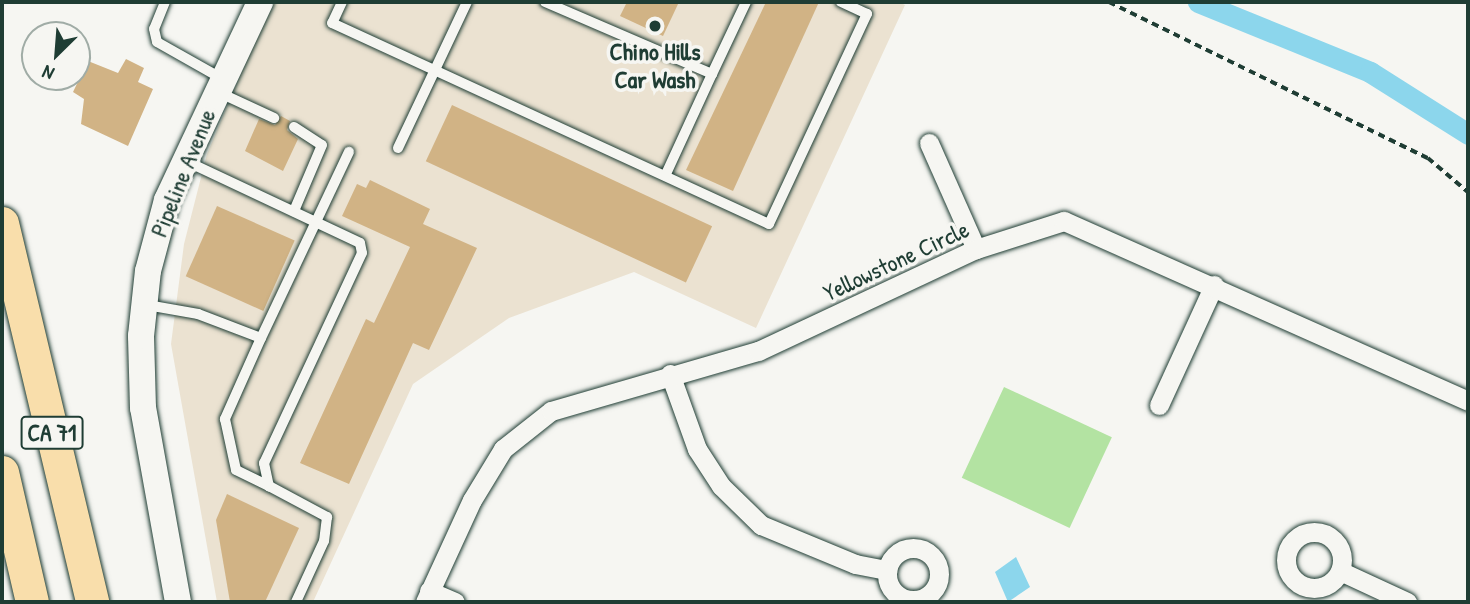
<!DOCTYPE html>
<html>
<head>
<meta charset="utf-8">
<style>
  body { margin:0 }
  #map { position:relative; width:1470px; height:604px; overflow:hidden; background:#f6f6f2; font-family:"Patrick Hand",sans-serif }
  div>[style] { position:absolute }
  .built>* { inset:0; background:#ebe2d1 }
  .green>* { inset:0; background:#b3e3a2; transform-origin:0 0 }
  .water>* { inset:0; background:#8cd6ec }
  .canal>* { height:21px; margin:-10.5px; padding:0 10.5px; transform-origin:10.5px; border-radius:10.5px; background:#8cd6ec }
  .building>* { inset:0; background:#d1b385; transform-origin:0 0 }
  .path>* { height:3.5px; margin-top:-1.75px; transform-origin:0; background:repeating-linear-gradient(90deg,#1f3d34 0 7px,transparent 0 12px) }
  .roads { filter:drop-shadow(0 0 2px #1f3d34) drop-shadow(0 0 2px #1f3d34) }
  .service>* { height:10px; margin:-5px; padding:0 5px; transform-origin:5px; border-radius:5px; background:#f6f6f2 }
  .minor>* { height:19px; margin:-9.5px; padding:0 9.5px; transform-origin:9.5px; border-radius:9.5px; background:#f6f6f2 }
  .minor>.ring { margin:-9.5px; padding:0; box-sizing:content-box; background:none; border:19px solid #f6f6f2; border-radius:50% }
  .secondary>* { height:26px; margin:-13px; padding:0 13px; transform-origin:13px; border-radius:13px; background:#f6f6f2 }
  .motorway>* { height:33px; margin:-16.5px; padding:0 16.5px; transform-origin:16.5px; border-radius:16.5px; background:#f9deab }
  .dots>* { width:19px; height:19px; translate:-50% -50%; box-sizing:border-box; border:4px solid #f6f6f2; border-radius:50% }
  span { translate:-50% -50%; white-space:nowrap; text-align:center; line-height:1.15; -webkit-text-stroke:7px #f6f6f2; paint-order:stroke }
  .shield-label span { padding:2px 5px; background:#f6f6f2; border:2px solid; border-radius:5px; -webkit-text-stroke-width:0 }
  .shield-label { font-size:23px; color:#1f3d34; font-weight:700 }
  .poi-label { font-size:24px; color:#1f3d34; font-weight:700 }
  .street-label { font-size:24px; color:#1f3d34 }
  .frame { position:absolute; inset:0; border:4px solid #1f3d34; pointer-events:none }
  .north { position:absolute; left:21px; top:21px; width:70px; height:70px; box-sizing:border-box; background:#f6f6f2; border:2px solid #a0aca6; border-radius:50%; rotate:205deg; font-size:19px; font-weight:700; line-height:28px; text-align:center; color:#1f3d34 }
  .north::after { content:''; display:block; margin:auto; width:24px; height:32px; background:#1f3d34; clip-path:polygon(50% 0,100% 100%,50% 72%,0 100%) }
</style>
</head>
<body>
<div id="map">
  <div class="built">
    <i style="clip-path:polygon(271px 2px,899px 2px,905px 5px,756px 328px,634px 272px,509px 318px,413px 384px,313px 602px,217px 602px,171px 344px,184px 244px,207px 154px)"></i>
  </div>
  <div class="green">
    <i style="left:1004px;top:387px;width:119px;height:100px;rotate:25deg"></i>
  </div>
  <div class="water">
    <i style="clip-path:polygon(1016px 557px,1030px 587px,1008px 602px,995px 572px)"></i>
  </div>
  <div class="canal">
    <i style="left:1198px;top:2px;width:186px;rotate:22.1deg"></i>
    <i style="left:1370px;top:72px;width:116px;rotate:32.3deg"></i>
  </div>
  <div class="building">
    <i style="clip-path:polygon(627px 2px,679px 2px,663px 36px,620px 16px)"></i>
    <i style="clip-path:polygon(766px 2px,819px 2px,733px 191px,686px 170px)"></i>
    <i style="clip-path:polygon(126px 59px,144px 68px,138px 82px,153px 89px,128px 146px,81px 124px,84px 99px,73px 92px,88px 61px,118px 73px)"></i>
    <i style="left:452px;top:105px;width:287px;height:62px;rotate:25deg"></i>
    <i style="clip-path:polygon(281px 116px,290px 121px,287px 130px,298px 139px,283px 171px,245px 151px,259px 119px,275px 125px)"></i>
    <i style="clip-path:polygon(370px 180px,430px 209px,423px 224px,477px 248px,429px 350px,413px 343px,349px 484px,300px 463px,366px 319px,374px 323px,410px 247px,342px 216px,357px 184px,366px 188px)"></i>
    <i style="left:217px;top:206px;width:85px;height:77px;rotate:24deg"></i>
    <i style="clip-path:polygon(227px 494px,299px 528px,265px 602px,230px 602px,216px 520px)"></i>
  </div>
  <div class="path">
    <i style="left:1109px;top:2px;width:355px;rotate:26.1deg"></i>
    <i style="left:1428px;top:158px;width:52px;rotate:40.4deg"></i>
  </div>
  <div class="roads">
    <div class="service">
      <i style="left:165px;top:2px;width:29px;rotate:112deg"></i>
      <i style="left:154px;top:29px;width:13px;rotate:77deg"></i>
      <i style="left:157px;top:42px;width:73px;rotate:29.4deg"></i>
      <i style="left:342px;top:2px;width:23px;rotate:115deg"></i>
      <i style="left:332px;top:23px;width:481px;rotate:24.7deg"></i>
      <i style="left:769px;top:224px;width:232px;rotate:-65deg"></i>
      <i style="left:867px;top:14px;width:29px;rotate:-155deg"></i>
      <i style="left:545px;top:2px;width:182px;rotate:23.3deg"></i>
      <i style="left:712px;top:74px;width:112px;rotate:114.7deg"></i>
      <i style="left:712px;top:74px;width:80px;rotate:-64.7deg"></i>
      <i style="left:218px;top:92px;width:62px;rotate:24.9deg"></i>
      <i style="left:294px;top:127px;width:33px;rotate:33deg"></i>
      <i style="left:322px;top:145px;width:72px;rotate:113deg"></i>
      <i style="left:398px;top:148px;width:161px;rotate:-64.7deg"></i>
      <i style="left:188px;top:162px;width:190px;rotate:25.2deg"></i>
      <i style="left:360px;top:243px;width:10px;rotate:79deg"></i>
      <i style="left:362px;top:253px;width:232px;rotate:115deg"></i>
      <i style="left:264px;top:463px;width:24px;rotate:78deg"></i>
      <i style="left:269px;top:486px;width:66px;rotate:28.1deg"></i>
      <i style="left:327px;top:517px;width:24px;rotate:97deg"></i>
      <i style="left:324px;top:541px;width:67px;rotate:114.7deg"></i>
      <i style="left:147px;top:305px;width:52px;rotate:10deg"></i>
      <i style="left:198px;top:314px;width:67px;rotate:20.9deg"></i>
      <i style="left:261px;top:338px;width:206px;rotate:-64.7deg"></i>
      <i style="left:261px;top:338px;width:89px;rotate:114deg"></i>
      <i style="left:225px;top:419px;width:52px;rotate:77.8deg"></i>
      <i style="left:236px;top:470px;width:37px;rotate:26deg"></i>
    </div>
    <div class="minor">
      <i style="left:929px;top:143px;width:116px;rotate:66.1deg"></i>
      <i style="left:670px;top:374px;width:80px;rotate:70.2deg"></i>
      <i style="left:697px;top:449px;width:44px;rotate:57deg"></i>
      <i style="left:721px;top:486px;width:56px;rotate:44.3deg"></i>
      <i style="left:761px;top:525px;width:102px;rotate:22.5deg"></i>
      <i style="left:855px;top:564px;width:33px;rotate:11deg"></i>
      <i style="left:1159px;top:405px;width:132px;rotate:-65.4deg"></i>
      <i class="ring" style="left:1286px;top:532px;width:37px;height:37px"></i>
      <i class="ring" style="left:887px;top:548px;width:33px;height:33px"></i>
      <i style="left:1340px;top:571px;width:74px;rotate:24.8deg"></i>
      <i style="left:429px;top:591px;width:28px;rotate:23deg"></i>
      <i style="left:425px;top:602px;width:112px;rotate:-65.3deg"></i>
      <i style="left:472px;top:500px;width:60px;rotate:-58.7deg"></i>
      <i style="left:503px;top:449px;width:61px;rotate:-38.4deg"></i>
      <i style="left:551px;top:411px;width:216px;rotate:-16.2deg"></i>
      <i style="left:758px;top:351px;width:241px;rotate:-25.1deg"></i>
      <i style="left:976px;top:249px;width:92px;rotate:-17.7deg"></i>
      <i style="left:1064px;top:221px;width:442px;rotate:24deg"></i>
    </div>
    <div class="secondary">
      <i style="left:178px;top:602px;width:197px;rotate:-100.2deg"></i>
      <i style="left:143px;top:408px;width:72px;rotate:-91.6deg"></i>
      <i style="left:141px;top:336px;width:65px;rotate:-83.9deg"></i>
      <i style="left:148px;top:271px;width:73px;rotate:-75deg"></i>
      <i style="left:167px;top:200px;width:219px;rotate:-64.8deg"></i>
    </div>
    <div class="motorway">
      <i style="left:2px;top:223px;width:390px;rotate:76.6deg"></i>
      <i style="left:2px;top:472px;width:133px;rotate:77deg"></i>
    </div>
  </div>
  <div class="dots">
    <i style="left:655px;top:26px;background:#1f3d34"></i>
  </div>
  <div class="shield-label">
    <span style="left:52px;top:433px">CA 71</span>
  </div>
  <div class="poi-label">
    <span style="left:655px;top:66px">Chino Hills<br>Car Wash</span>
  </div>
  <div class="street-label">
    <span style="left:183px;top:173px;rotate:-68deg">Pipeline Avenue</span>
    <span style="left:896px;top:261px;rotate:-25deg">Yellowstone Circle</span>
  </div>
  <div class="frame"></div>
  <div class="north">N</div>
</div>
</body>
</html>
